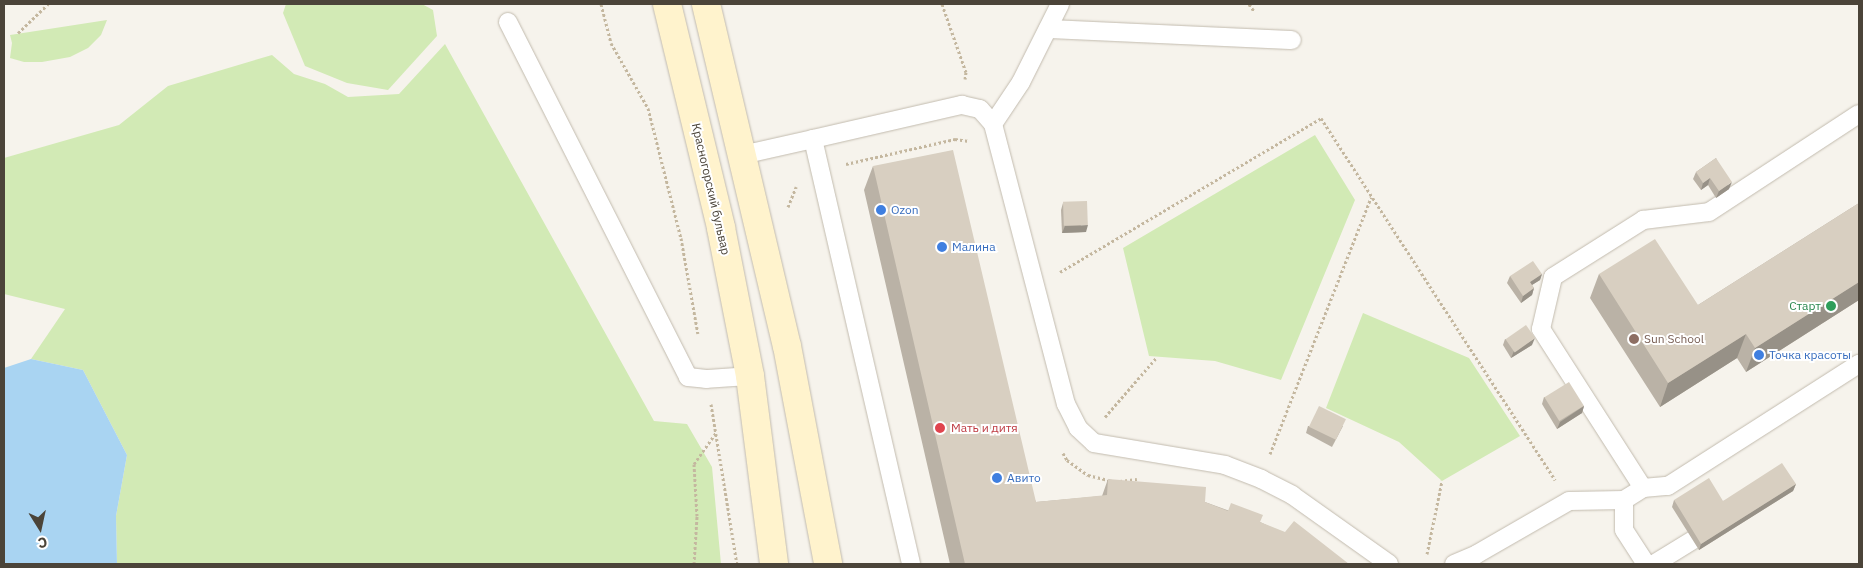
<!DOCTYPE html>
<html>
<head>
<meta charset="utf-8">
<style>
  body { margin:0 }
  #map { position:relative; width:1863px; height:568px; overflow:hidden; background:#f6f3ec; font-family:"IBM Plex Sans",sans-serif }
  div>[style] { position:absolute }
  .green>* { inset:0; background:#d2eab5 }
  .water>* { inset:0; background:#a9d4f2 }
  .path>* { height:3px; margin-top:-1.5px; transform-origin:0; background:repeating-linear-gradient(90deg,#c4b79f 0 2.5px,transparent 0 5px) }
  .roads { filter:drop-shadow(0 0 1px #c2bbae) drop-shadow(0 0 1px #c2bbae) }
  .service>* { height:18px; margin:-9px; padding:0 9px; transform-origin:9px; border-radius:9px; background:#fff }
  .secondary>* { height:28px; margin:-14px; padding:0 14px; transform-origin:14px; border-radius:14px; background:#fff3cd }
  .wall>* { inset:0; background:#bab2a6 }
  .shaded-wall>* { inset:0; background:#979187 }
  .building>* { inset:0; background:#d8cfc1; transform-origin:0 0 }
  .dots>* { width:14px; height:14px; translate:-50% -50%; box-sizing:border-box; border:2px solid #fff; border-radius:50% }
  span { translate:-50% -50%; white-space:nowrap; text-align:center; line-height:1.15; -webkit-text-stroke:4px #fff; paint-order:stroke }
  .street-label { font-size:12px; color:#4b4439 }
  .shop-label { font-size:12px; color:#366cbe }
  .left { translate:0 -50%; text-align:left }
  .leisure-label { font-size:12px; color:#27864d }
  .right { translate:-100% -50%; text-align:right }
  .education-label { font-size:12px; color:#785e54 }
  .health-label { font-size:12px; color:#be3a42 }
  .frame { position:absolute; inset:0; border:5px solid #4b4439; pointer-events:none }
  .north { position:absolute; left:15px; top:503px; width:50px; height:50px; -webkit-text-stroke:4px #fff; paint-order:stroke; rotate:170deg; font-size:14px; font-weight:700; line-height:20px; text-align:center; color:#4b4439 }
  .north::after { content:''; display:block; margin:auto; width:18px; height:22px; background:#4b4439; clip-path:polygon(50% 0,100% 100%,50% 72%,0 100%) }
</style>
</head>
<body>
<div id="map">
  <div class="green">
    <i style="clip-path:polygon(286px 4px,422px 4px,433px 10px,437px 36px,388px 90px,347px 83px,305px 66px,283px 13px)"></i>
    <i style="clip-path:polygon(107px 20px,101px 35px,88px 48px,70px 57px,42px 62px,24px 62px,10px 58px,12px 43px,10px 35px)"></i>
    <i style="clip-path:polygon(445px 44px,654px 421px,687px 424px,712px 467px,721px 564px,117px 564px,116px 516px,127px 455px,83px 370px,31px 359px,65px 309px,4px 294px,4px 158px,119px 125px,168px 86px,272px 55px,294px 74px,325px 84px,348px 97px,399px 94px)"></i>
    <i style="clip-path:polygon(1315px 135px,1355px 200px,1281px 380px,1215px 361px,1149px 356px,1123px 248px)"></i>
    <i style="clip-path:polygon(1363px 313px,1469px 358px,1520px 436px,1442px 481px,1399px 442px,1326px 408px)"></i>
  </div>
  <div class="water">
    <i style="clip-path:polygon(31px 359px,83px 370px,127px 455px,116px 516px,117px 564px,4px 564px,4px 368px)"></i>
  </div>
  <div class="path">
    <i style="left:601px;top:4px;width:40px;rotate:75.6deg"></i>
    <i style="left:611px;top:43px;width:75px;rotate:60.4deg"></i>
    <i style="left:648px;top:108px;width:134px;rotate:75.8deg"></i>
    <i style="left:681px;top:238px;width:97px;rotate:80deg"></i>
    <i style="left:942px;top:4px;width:72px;rotate:70.6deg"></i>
    <i style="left:966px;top:72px;width:7px;rotate:98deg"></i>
    <i style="left:1249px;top:4px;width:9px;rotate:54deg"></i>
    <i style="left:18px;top:33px;width:42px;rotate:-44deg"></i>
    <i style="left:846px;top:164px;width:112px;rotate:-12.9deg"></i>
    <i style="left:955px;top:139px;width:14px;rotate:8deg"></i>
    <i style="left:788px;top:207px;width:22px;rotate:-68deg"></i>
    <i style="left:1060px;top:272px;width:303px;rotate:-30.5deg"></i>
    <i style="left:1321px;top:118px;width:431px;rotate:57.1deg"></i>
    <i style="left:711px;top:404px;width:162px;rotate:80.8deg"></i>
    <i style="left:1105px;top:417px;width:79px;rotate:-49.1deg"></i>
    <i style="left:1063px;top:453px;width:8px;rotate:60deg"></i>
    <i style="left:1067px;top:460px;width:26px;rotate:36deg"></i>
    <i style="left:1088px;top:475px;width:25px;rotate:14deg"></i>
    <i style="left:1270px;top:454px;width:276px;rotate:-68.5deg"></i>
    <i style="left:1120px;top:481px;width:17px;rotate:-7deg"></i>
    <i style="left:1427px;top:554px;width:75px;rotate:-78.4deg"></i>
    <i style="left:694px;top:564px;width:48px;rotate:-86.4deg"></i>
    <i style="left:697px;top:516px;width:52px;rotate:-93.3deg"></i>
    <i style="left:694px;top:464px;width:39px;rotate:-55deg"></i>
  </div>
  <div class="roads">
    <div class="service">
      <i style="left:508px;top:22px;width:398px;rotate:63.1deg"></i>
      <i style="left:688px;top:377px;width:18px;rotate:6deg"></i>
      <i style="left:706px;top:379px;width:44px;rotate:-3.9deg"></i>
      <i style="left:1048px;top:29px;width:244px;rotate:2.6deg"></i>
      <i style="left:993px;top:124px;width:50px;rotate:-56.3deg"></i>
      <i style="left:1021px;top:82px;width:87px;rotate:-63.4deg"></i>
      <i style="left:813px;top:139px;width:153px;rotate:-12.9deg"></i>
      <i style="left:962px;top:105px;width:18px;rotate:13deg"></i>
      <i style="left:980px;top:109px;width:20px;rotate:49deg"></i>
      <i style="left:993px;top:124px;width:289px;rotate:75.4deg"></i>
      <i style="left:1066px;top:404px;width:27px;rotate:63deg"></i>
      <i style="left:1078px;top:428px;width:22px;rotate:43deg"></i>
      <i style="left:1094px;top:443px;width:133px;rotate:9.5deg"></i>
      <i style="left:1225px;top:465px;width:39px;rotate:21deg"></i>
      <i style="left:1261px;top:479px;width:35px;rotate:27deg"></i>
      <i style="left:1292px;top:495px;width:119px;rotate:35.4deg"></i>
      <i style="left:742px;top:155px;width:73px;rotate:-12.7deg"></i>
      <i style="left:813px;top:139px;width:436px;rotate:77deg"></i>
      <i style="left:1643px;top:488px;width:25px;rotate:-5deg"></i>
      <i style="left:1668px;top:486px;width:227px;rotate:-32.6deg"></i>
      <i style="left:1454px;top:564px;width:25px;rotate:-23deg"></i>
      <i style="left:1477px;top:554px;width:106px;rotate:-29.9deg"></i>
      <i style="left:1569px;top:501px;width:55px;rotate:-1deg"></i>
      <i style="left:1646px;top:564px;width:40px;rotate:-122.9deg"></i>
      <i style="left:1624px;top:530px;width:30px;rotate:-90deg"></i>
      <i style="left:1624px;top:500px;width:22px;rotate:-32deg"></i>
      <i style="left:1643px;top:488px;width:189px;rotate:-122.7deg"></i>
      <i style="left:1541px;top:329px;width:53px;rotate:-77deg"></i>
      <i style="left:1553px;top:277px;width:107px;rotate:-32.3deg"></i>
      <i style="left:1643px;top:220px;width:66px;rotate:-6.9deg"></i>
      <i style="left:1709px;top:212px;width:179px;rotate:-33.2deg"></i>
      <i style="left:1654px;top:564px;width:46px;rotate:-31.6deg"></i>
    </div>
    <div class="secondary">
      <i style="left:667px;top:4px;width:230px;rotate:76.4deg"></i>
      <i style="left:721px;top:228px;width:151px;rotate:78.9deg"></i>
      <i style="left:750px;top:376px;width:190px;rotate:82.7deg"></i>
      <i style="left:706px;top:4px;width:351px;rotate:76.7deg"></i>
      <i style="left:787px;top:346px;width:222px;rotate:79.3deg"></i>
    </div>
  </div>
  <div class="wall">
    <i style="clip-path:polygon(1716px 158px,1729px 189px,1716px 198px,1708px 185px,1701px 190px,1693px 179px,1696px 172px)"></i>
    <i style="clip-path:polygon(873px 166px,1036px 502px,1102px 496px,1108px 479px,1205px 502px,1260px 522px,1349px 564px,950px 564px,864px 190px)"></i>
    <i style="clip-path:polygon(1063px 203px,1086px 232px,1062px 233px,1061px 210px)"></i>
    <i style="clip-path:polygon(1859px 203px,1859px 300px,1746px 372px,1737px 358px,1660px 407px,1590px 298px,1599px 274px,1698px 305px)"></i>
    <i style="clip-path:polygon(1542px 274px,1540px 280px,1532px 285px,1534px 288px,1532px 295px,1521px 303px,1507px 283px,1510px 276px)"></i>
    <i style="clip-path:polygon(1505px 339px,1532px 345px,1511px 358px,1503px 345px)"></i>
    <i style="clip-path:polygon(1544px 397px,1584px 406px,1582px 413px,1557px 429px,1542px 404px)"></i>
    <i style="clip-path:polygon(1308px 426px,1343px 426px,1332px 447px,1306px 433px)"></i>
    <i style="clip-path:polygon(1796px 484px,1793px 491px,1699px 550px,1672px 507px,1674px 500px,1723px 501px)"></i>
  </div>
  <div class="shaded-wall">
    <i style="clip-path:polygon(1710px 178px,1708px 185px,1701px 190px,1703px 183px)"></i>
    <i style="clip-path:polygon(1732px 182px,1729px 189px,1716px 198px,1719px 191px)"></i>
    <i style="clip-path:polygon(1088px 225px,1086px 232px,1062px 233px,1065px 226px)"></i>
    <i style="clip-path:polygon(1542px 274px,1540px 280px,1527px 288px,1530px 282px)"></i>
    <i style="clip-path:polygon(1859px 282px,1859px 300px,1746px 372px,1755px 348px)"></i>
    <i style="clip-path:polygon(1534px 288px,1532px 295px,1521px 303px,1523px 296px)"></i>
    <i style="clip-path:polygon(1746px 334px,1737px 358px,1660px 407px,1668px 383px)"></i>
    <i style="clip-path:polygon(1535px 338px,1532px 345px,1511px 358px,1514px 351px)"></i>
    <i style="clip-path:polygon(1584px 406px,1582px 413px,1557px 429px,1560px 422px)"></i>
    <i style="clip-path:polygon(1796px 484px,1793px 491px,1699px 550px,1701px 544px)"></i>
    <i style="clip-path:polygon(1060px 563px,1101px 564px,1052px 564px)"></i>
  </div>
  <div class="building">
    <i style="clip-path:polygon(953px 150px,1036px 502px,1107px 495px,1108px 479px,1206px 487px,1205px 502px,1228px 511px,1231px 503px,1263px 515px,1260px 522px,1285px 532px,1294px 521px,1349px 564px,1101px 564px,1060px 563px,1052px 564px,965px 564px,873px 166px)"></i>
    <i style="clip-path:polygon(1716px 158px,1732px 182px,1719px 191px,1710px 178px,1703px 183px,1696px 172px)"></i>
    <i style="left:1087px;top:201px;width:24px;height:24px;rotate:88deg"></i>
    <i style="clip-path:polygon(1859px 203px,1859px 282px,1755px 348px,1746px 334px,1668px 383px,1599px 274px,1655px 239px,1698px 305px)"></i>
    <i style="clip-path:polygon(1533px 261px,1542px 274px,1530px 282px,1534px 288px,1523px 296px,1510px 276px)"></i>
    <i style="left:1526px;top:325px;width:16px;height:25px;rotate:55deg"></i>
    <i style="left:1569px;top:382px;width:28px;height:29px;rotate:58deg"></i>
    <i style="left:1319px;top:406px;width:30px;height:23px;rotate:26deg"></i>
    <i style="clip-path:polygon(1782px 463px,1796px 484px,1701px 544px,1674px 500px,1709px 478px,1723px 501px)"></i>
  </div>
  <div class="dots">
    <i style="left:881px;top:210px;background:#3f7fe0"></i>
    <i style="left:942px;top:247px;background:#3f7fe0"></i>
    <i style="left:1831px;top:306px;background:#2e9e5b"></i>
    <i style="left:1634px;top:339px;background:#8d6e63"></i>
    <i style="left:1759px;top:355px;background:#3f7fe0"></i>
    <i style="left:940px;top:428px;background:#e0444e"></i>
    <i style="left:997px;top:478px;background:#3f7fe0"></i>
  </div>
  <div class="street-label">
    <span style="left:711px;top:189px;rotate:77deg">Красногорский бульвар</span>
  </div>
  <div class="shop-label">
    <span class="left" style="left:891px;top:210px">Ozon</span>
    <span class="left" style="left:952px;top:247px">Малина</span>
    <span class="left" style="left:1769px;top:355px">Точка красоты</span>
    <span class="left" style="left:1007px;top:478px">Авито</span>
  </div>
  <div class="leisure-label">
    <span class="right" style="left:1821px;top:306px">Старт</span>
  </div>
  <div class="education-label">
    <span class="left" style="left:1644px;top:339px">Sun School</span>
  </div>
  <div class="health-label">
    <span class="left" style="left:951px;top:428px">Мать и дитя</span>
  </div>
  <div class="frame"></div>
  <div class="north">С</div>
</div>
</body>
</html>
